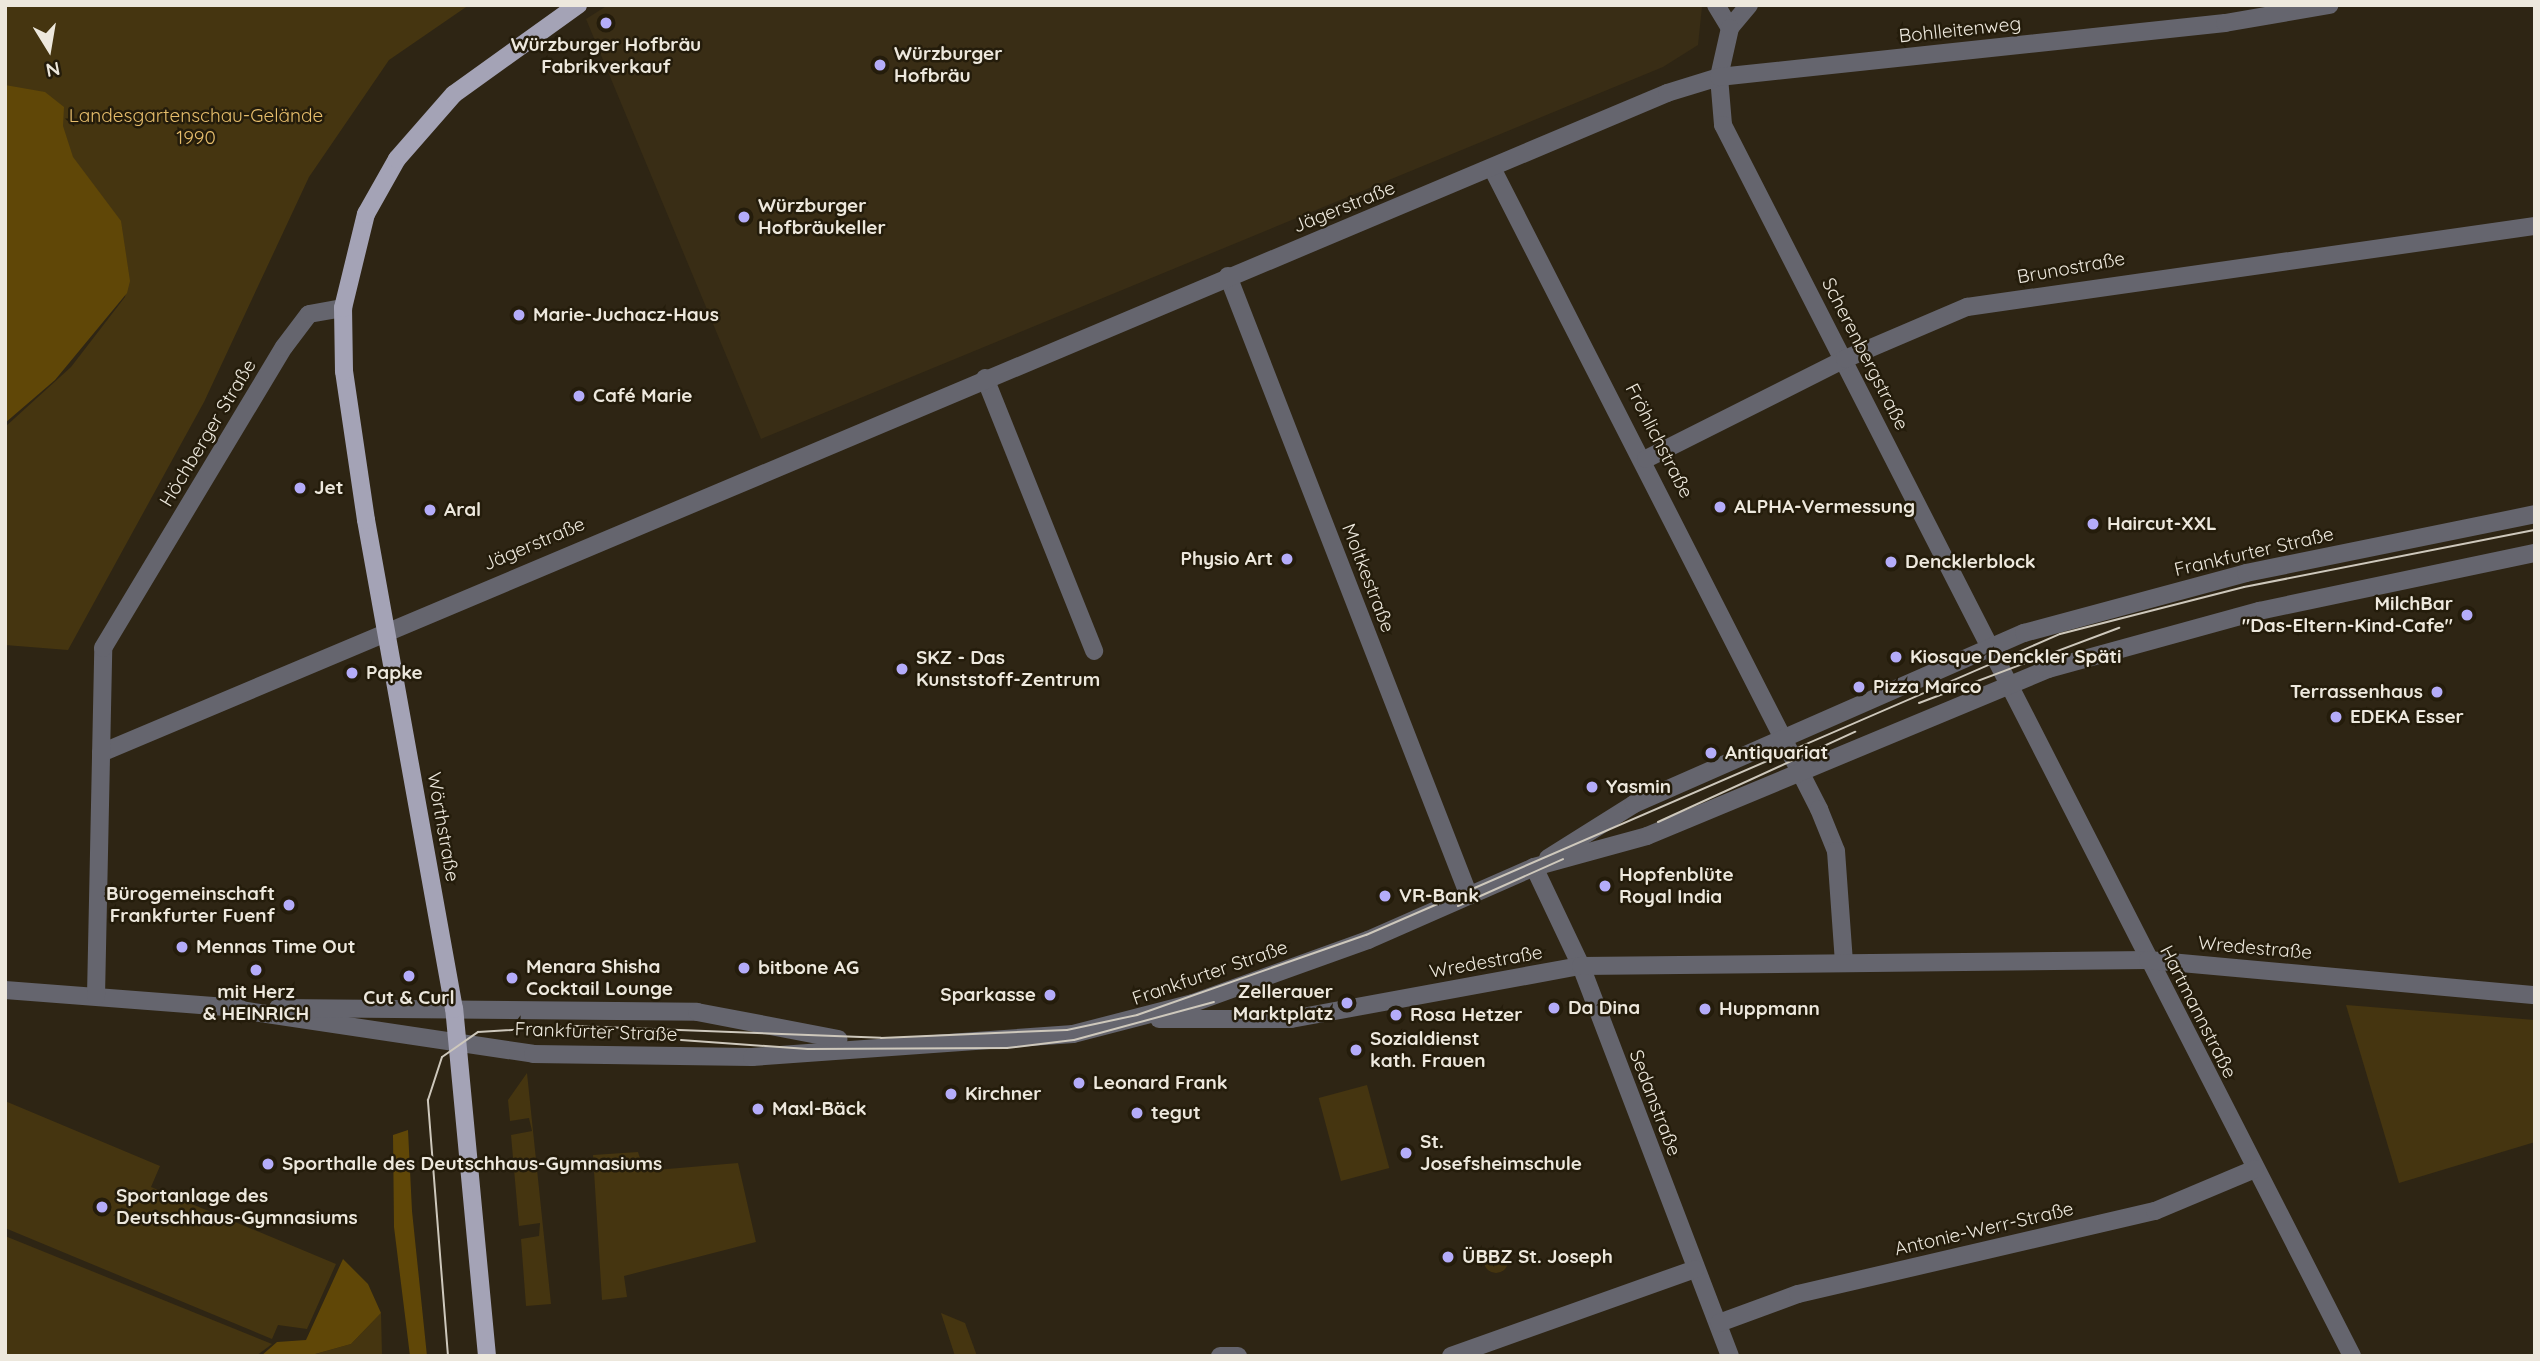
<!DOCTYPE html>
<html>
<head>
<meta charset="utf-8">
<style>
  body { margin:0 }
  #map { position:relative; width:2540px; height:1361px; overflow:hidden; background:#2e2514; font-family:Quicksand,sans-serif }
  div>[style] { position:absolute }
  .built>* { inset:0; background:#392d15 }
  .green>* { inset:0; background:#453510; transform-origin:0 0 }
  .round { border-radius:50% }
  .forest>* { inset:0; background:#604707 }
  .minor>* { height:18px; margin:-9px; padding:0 9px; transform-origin:9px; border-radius:9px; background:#65656e }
  .major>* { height:18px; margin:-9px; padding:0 9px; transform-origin:9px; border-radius:9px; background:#a4a3b6 }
  .tram>* { height:2px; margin:-1px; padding:0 1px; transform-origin:1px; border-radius:1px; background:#cec8bc }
  .dots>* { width:19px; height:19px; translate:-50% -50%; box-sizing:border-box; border:4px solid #241c0b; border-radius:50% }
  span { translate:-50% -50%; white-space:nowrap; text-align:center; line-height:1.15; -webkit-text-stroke:5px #241c0b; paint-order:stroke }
  .street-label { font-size:19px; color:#ede8dd }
  .poi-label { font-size:19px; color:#ede8dd; font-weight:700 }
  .left { translate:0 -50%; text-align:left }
  .right { translate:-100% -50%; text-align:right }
  .park-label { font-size:19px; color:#e7be6c }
  .frame { position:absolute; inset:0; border:7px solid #ede8dd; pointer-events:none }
  .north { position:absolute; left:14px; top:14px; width:70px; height:70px; -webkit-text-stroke:5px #241c0b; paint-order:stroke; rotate:169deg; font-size:19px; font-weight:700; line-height:28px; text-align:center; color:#ede8dd }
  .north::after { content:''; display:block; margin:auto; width:24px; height:32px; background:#ede8dd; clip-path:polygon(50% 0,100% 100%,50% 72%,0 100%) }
</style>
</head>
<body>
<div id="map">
  <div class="built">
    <i style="clip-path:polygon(608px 5px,1701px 5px,1702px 7px,1698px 45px,1663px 67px,761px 439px,586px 19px)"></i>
  </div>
  <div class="green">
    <i style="clip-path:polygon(5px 5px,469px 5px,389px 60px,309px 177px,204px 402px,68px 650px,5px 645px,5px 427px,71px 367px,125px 297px,127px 281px,5px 113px)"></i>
    <i style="clip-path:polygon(2346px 1005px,2535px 1020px,2535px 1142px,2399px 1183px)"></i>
    <i style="clip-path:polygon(527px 1073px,551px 1304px,526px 1306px,521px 1239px,539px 1236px,540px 1223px,519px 1226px,511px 1135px,532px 1131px,529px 1118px,510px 1121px,508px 1100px)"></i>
    <i style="left:1367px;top:1085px;width:86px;height:50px;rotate:75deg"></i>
    <i style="clip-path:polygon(5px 1101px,160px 1166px,151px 1187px,336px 1264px,307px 1329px,278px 1325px,272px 1339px,5px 1228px)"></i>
    <i style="clip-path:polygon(638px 1152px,644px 1171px,738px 1163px,756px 1242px,624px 1276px,627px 1297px,602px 1300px,593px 1155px)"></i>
    <i style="clip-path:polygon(5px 1236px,272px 1344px,256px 1356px,5px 1356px)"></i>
    <i class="round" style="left:1484px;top:1249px;width:24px;height:24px"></i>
    <i style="clip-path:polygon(381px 1313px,382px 1356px,308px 1356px,351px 1344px)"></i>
    <i style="clip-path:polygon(941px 1313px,965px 1323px,977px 1356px,955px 1356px)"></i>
  </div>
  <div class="forest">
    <i style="clip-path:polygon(5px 85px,45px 92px,64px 107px,63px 126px,73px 157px,121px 221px,130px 281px,127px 293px,55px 380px,5px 423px)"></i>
    <i style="clip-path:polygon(408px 1130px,412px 1211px,427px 1356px,410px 1356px,394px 1227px,393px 1135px)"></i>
    <i style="clip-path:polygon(343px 1259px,368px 1284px,381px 1313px,351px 1344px,308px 1356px,261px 1356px,277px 1342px,306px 1340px)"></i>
  </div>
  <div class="minor">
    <i style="left:1716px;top:5px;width:27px;rotate:59deg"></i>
    <i style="left:1749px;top:5px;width:30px;rotate:130deg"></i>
    <i style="left:1730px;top:28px;width:50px;rotate:102.7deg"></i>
    <i style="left:1719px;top:77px;width:48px;rotate:85.2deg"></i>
    <i style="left:1723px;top:125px;width:1382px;rotate:62.93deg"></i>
    <i style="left:1492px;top:168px;width:720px;rotate:62.97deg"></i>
    <i style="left:1819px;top:809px;width:45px;rotate:68deg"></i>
    <i style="left:1836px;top:851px;width:112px;rotate:85.9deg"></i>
    <i style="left:1228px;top:276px;width:665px;rotate:68.76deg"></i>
    <i style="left:985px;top:378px;width:294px;rotate:68.2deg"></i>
    <i style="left:1646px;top:459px;width:223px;rotate:-26.7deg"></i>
    <i style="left:1845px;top:359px;width:133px;rotate:-23.1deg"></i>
    <i style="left:1967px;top:307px;width:574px;rotate:-8.12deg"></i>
    <i style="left:101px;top:753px;width:1699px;rotate:-22.85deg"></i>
    <i style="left:1667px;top:93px;width:54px;rotate:-17.1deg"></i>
    <i style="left:1719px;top:77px;width:509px;rotate:-6.09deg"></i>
    <i style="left:2225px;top:23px;width:106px;rotate:-9.8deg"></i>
    <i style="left:1548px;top:858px;width:102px;rotate:-32.1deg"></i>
    <i style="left:1634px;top:804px;width:426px;rotate:-23.7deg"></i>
    <i style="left:2024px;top:633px;width:230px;rotate:-15.1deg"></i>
    <i style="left:2246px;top:573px;width:295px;rotate:-11.5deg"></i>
    <i style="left:1534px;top:867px;width:110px;rotate:64.6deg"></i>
    <i style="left:1581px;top:966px;width:417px;rotate:69.1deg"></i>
    <i style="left:5px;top:990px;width:235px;rotate:4.4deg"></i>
    <i style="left:96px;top:996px;width:348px;rotate:-88.8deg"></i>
    <i style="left:103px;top:648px;width:351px;rotate:-59deg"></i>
    <i style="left:284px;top:347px;width:41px;rotate:-52.9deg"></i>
    <i style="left:309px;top:314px;width:35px;rotate:-10deg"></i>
    <i style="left:227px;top:1008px;width:309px;rotate:8.5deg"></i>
    <i style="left:533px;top:1054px;width:219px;rotate:0.8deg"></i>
    <i style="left:752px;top:1057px;width:322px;rotate:-4.1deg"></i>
    <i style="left:1073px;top:1034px;width:124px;rotate:-14.5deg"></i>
    <i style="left:1193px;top:1003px;width:186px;rotate:-19.8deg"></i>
    <i style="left:1368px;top:940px;width:181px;rotate:-23.7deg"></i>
    <i style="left:1534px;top:867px;width:117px;rotate:-15.3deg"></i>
    <i style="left:1647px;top:836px;width:434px;rotate:-22.6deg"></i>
    <i style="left:2048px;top:669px;width:219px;rotate:-15.4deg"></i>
    <i style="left:2259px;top:611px;width:282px;rotate:-11.9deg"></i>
    <i style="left:278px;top:1008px;width:419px;rotate:0.5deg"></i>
    <i style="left:697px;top:1012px;width:144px;rotate:10.8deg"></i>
    <i style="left:1159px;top:1019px;width:132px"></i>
    <i style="left:1291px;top:1019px;width:295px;rotate:-10.4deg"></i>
    <i style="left:1581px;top:966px;width:567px;rotate:-0.61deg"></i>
    <i style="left:2148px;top:960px;width:389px;rotate:5.2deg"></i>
    <i style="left:1719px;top:1323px;width:84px;rotate:-20.2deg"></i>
    <i style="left:1798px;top:1294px;width:367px;rotate:-13.1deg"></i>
    <i style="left:2155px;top:1211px;width:108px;rotate:-22.8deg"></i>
    <i style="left:1220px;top:1356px;width:18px"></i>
    <i style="left:1451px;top:1356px;width:259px;rotate:-19.6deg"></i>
  </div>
  <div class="major">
    <i style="left:487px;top:1356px;width:349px;rotate:-95.4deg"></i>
    <i style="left:454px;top:1009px;width:497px;rotate:-100.2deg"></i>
    <i style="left:366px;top:520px;width:151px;rotate:-98.4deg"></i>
    <i style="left:344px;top:371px;width:63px;rotate:-90.9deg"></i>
    <i style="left:343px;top:308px;width:97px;rotate:-76.3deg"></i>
    <i style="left:366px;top:214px;width:63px;rotate:-60.6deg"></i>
    <i style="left:397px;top:159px;width:86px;rotate:-48.8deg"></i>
    <i style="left:454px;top:94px;width:153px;rotate:-35.7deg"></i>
  </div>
  <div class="tram">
    <i style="left:1919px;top:703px;width:214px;rotate:-20.6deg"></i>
    <i style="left:1658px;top:822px;width:217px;rotate:-24.6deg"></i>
    <i style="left:1458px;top:906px;width:115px;rotate:-24.1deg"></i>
    <i style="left:681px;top:1040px;width:127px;rotate:4.1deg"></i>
    <i style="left:808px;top:1049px;width:199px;rotate:-0.3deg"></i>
    <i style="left:1007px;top:1048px;width:67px;rotate:-6.8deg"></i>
    <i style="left:1074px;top:1040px;width:145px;rotate:-15.2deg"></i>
    <i style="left:448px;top:1356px;width:257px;rotate:-94.5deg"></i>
    <i style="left:428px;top:1100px;width:45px;rotate:-72deg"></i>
    <i style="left:442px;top:1057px;width:44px;rotate:-34.8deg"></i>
    <i style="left:478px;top:1032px;width:97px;rotate:-3.5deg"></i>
    <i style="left:575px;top:1026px;width:306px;rotate:2.2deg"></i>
    <i style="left:881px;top:1038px;width:186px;rotate:-2.5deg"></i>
    <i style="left:1067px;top:1030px;width:72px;rotate:-12.1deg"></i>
    <i style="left:1137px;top:1015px;width:243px;rotate:-19.3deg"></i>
    <i style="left:1366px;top:935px;width:756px;rotate:-23.45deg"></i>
    <i style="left:2060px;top:634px;width:190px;rotate:-14.3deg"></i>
    <i style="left:2244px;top:587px;width:297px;rotate:-11.1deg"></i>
  </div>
  <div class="dots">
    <i style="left:606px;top:23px;background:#b4acf9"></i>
    <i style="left:880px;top:65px;background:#b4acf9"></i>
    <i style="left:744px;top:217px;background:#b4acf9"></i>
    <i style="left:519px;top:315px;background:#b4acf9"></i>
    <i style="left:579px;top:396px;background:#b4acf9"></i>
    <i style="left:300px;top:488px;background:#b4acf9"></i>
    <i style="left:1720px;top:507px;background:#b4acf9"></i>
    <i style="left:430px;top:510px;background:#b4acf9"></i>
    <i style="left:2093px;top:524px;background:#b4acf9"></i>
    <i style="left:1287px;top:559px;background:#b4acf9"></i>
    <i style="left:1891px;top:562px;background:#b4acf9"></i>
    <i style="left:2467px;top:615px;background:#b4acf9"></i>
    <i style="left:1896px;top:657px;background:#b4acf9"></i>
    <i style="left:902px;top:669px;background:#b4acf9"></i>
    <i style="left:352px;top:673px;background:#b4acf9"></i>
    <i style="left:1859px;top:687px;background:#b4acf9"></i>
    <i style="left:2437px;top:692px;background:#b4acf9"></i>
    <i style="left:2336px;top:717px;background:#b4acf9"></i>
    <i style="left:1711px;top:753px;background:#b4acf9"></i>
    <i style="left:1592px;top:787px;background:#b4acf9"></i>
    <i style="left:1605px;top:886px;background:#b4acf9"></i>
    <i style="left:1385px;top:896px;background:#b4acf9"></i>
    <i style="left:289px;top:905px;background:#b4acf9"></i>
    <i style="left:182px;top:947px;background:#b4acf9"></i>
    <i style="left:744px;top:968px;background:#b4acf9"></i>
    <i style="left:256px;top:970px;background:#b4acf9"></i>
    <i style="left:409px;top:976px;background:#b4acf9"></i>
    <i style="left:512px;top:978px;background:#b4acf9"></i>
    <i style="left:1050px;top:995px;background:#b4acf9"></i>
    <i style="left:1347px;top:1003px;background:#b4acf9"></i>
    <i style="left:1554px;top:1008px;background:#b4acf9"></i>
    <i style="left:1705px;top:1009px;background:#b4acf9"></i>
    <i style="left:1396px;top:1015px;background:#b4acf9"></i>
    <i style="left:1356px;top:1050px;background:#b4acf9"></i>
    <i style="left:1079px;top:1083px;background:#b4acf9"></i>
    <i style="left:951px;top:1094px;background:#b4acf9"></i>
    <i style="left:758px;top:1109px;background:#b4acf9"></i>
    <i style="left:1137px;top:1113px;background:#b4acf9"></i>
    <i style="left:1406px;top:1153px;background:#b4acf9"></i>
    <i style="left:268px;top:1164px;background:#b4acf9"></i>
    <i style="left:102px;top:1207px;background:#b4acf9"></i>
    <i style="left:1448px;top:1257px;background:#b4acf9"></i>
  </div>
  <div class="street-label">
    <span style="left:1960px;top:30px;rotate:-6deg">Bohlleitenweg</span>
    <span style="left:1344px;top:207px;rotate:-22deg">Jägerstraße</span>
    <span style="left:2071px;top:268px;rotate:-10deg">Brunostraße</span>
    <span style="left:1865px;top:354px;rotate:63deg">Scherenbergstraße</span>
    <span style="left:208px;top:433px;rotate:-59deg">Höchberger Straße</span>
    <span style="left:1659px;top:441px;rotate:63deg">Fröhlichstraße</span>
    <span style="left:534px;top:544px;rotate:-23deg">Jägerstraße</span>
    <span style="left:2254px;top:552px;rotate:-13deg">Frankfurter Straße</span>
    <span style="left:1368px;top:578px;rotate:69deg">Moltkestraße</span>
    <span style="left:443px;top:827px;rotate:80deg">Wörthstraße</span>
    <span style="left:2255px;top:948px;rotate:5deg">Wredestraße</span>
    <span style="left:1486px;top:962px;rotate:-10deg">Wredestraße</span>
    <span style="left:1210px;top:973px;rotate:-19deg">Frankfurter Straße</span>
    <span style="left:2198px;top:1012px;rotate:63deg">Hartmannstraße</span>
    <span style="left:596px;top:1032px;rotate:2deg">Frankfurter Straße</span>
    <span style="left:1655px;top:1103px;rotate:69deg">Sedanstraße</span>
    <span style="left:1984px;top:1229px;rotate:-13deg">Antonie-Werr-Straße</span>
  </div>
  <div class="poi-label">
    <span style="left:606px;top:56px">Würzburger Hofbräu<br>Fabrikverkauf</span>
    <span class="left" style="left:894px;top:65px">Würzburger<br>Hofbräu</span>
    <span class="left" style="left:758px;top:217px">Würzburger<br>Hofbräukeller</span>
    <span class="left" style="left:533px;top:315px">Marie-Juchacz-Haus</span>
    <span class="left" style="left:593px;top:396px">Café Marie</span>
    <span class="left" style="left:314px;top:488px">Jet</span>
    <span class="left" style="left:1734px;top:507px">ALPHA-Vermessung</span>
    <span class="left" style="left:444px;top:510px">Aral</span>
    <span class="left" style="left:2107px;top:524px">Haircut-XXL</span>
    <span class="right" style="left:1273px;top:559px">Physio Art</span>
    <span class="left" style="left:1905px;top:562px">Dencklerblock</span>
    <span class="right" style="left:2453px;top:615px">MilchBar<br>"Das-Eltern-Kind-Cafe"</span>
    <span class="left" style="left:1910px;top:657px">Kiosque Denckler Späti</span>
    <span class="left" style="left:916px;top:669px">SKZ - Das<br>Kunststoff-Zentrum</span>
    <span class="left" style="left:366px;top:673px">Papke</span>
    <span class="left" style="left:1873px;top:687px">Pizza Marco</span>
    <span class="right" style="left:2423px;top:692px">Terrassenhaus</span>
    <span class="left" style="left:2350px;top:717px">EDEKA Esser</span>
    <span class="left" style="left:1725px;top:753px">Antiquariat</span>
    <span class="left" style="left:1606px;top:787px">Yasmin</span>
    <span class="left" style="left:1619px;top:886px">Hopfenblüte<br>Royal India</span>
    <span class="right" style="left:275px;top:905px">Bürogemeinschaft<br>Frankfurter Fuenf</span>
    <span class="left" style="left:1399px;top:896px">VR-Bank</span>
    <span class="left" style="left:196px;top:947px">Mennas Time Out</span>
    <span class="left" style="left:526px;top:978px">Menara Shisha<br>Cocktail Lounge</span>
    <span class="left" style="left:758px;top:968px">bitbone AG</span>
    <span style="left:256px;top:1003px">mit Herz<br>&amp; HEINRICH</span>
    <span class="right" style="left:1333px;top:1003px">Zellerauer<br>Marktplatz</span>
    <span class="right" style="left:1036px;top:995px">Sparkasse</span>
    <span style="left:409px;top:998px">Cut &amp; Curl</span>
    <span class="left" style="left:1568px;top:1008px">Da Dina</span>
    <span class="left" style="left:1719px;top:1009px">Huppmann</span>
    <span class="left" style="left:1410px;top:1015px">Rosa Hetzer</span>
    <span class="left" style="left:1370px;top:1050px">Sozialdienst<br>kath. Frauen</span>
    <span class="left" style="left:1093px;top:1083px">Leonard Frank</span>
    <span class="left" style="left:965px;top:1094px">Kirchner</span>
    <span class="left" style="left:772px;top:1109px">Maxl-Bäck</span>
    <span class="left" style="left:1151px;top:1113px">tegut</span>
    <span class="left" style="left:1420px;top:1153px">St.<br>Josefsheimschule</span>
    <span class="left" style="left:282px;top:1164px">Sporthalle des Deutschhaus-Gymnasiums</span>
    <span class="left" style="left:116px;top:1207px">Sportanlage des<br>Deutschhaus-Gymnasiums</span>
    <span class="left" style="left:1462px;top:1257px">ÜBBZ St. Joseph</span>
  </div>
  <div class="park-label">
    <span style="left:196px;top:127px">Landesgartenschau-Gelände<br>1990</span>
  </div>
  <div class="frame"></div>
  <div class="north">N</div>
</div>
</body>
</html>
